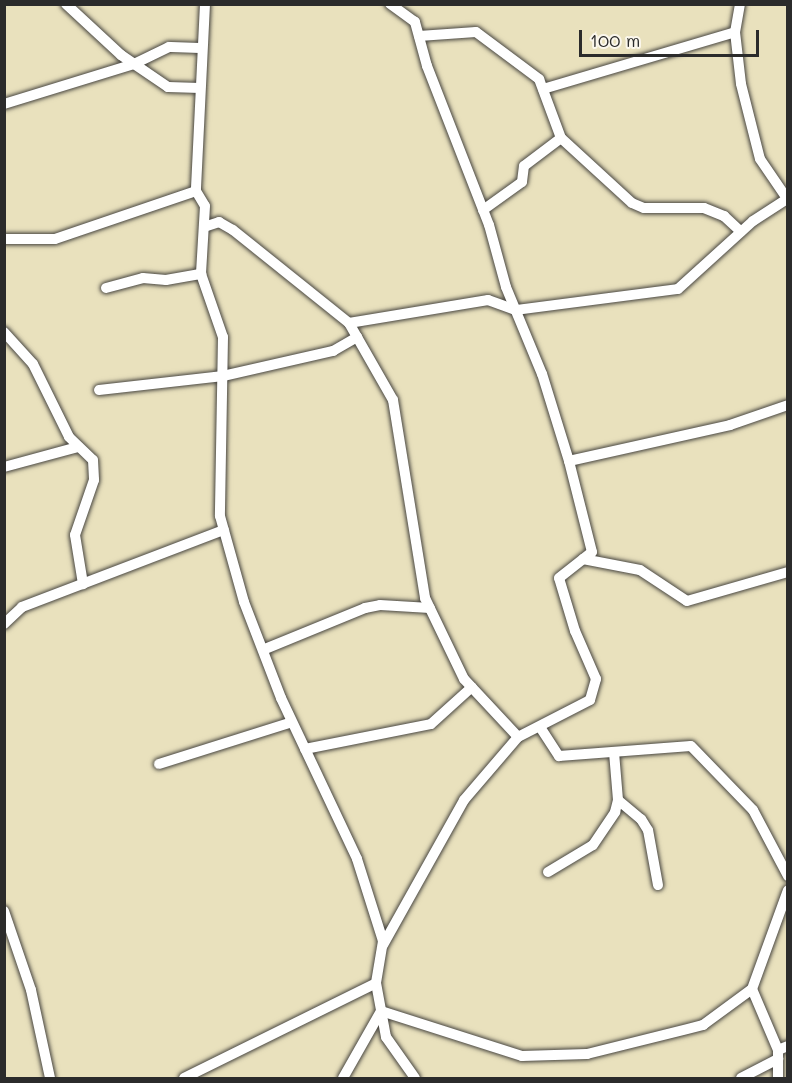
<!DOCTYPE html>
<html>
<head>
<meta charset="utf-8">
<style>
  body { margin:0 }
  #map { position:relative; width:792px; height:1083px; overflow:hidden; background:#e9e1bd; font-family:Mali,sans-serif }
  div>[style] { position:absolute }
  .roads { filter:drop-shadow(0 0 2px #484641) drop-shadow(0 0 2px #484641) }
  .street>* { height:10px; margin:-5px; padding:0 5px; transform-origin:5px; border-radius:5px; background:#fff }
  span { translate:-50% -50%; white-space:nowrap; text-align:center; line-height:1.15; -webkit-text-stroke:4.5px #fbf7ec; paint-order:stroke }
  .frame { position:absolute; inset:0; border:6px solid #2b2b2b; pointer-events:none }
  .scale { position:absolute; left:579px; top:30px; width:180px; height:27px; box-sizing:border-box; border:3px solid #2b2b2b; border-top:0; padding-left:8px; font-size:18px; line-height:21px; white-space:nowrap; color:#2b2b2b; -webkit-text-stroke:4px #fbf7ec; paint-order:stroke }
</style>
</head>
<body>
<div id="map">
  <div class="roads">
    <div class="street">
      <i style="left:66px;top:4px;width:75px;rotate:42.8deg"></i>
      <i style="left:121px;top:55px;width:57px;rotate:34.2deg"></i>
      <i style="left:168px;top:87px;width:32px;rotate:2deg"></i>
      <i style="left:205px;top:4px;width:187px;rotate:92.8deg"></i>
      <i style="left:196px;top:191px;width:17px;rotate:59deg"></i>
      <i style="left:205px;top:206px;width:68px;rotate:93.4deg"></i>
      <i style="left:201px;top:274px;width:67px;rotate:70.8deg"></i>
      <i style="left:223px;top:337px;width:179px;rotate:91deg"></i>
      <i style="left:220px;top:516px;width:89px;rotate:74.4deg"></i>
      <i style="left:244px;top:602px;width:103px;rotate:68.9deg"></i>
      <i style="left:281px;top:698px;width:178px;rotate:64.7deg"></i>
      <i style="left:357px;top:859px;width:86px;rotate:72.4deg"></i>
      <i style="left:383px;top:941px;width:43px;rotate:99.5deg"></i>
      <i style="left:376px;top:983px;width:55px;rotate:79.5deg"></i>
      <i style="left:386px;top:1037px;width:50px;rotate:54.7deg"></i>
      <i style="left:740px;top:4px;width:28px;rotate:100deg"></i>
      <i style="left:735px;top:32px;width:52px;rotate:83.4deg"></i>
      <i style="left:741px;top:84px;width:77px;rotate:75.8deg"></i>
      <i style="left:760px;top:159px;width:50px;rotate:55.7deg"></i>
      <i style="left:419px;top:36px;width:57px;rotate:-4deg"></i>
      <i style="left:476px;top:32px;width:79px;rotate:36.7deg"></i>
      <i style="left:539px;top:79px;width:63px;rotate:69.6deg"></i>
      <i style="left:561px;top:138px;width:96px;rotate:42.5deg"></i>
      <i style="left:632px;top:203px;width:13px;rotate:23deg"></i>
      <i style="left:644px;top:208px;width:60px"></i>
      <i style="left:704px;top:208px;width:22px;rotate:22deg"></i>
      <i style="left:724px;top:216px;width:23px;rotate:43deg"></i>
      <i style="left:543px;top:89px;width:200px;rotate:-16.5deg"></i>
      <i style="left:4px;top:104px;width:136px;rotate:-17.1deg"></i>
      <i style="left:134px;top:64px;width:39px;rotate:-26deg"></i>
      <i style="left:169px;top:47px;width:33px;rotate:2deg"></i>
      <i style="left:483px;top:210px;width:48px;rotate:-35.7deg"></i>
      <i style="left:522px;top:182px;width:16px;rotate:-83deg"></i>
      <i style="left:524px;top:166px;width:46px;rotate:-37.1deg"></i>
      <i style="left:204px;top:227px;width:16px;rotate:-18deg"></i>
      <i style="left:219px;top:222px;width:16px;rotate:30deg"></i>
      <i style="left:233px;top:230px;width:149px;rotate:38.7deg"></i>
      <i style="left:349px;top:323px;width:89px;rotate:60.3deg"></i>
      <i style="left:393px;top:400px;width:201px;rotate:80.8deg"></i>
      <i style="left:425px;top:598px;width:90px;rotate:64.3deg"></i>
      <i style="left:464px;top:679px;width:79px;rotate:47deg"></i>
      <i style="left:4px;top:239px;width:51px"></i>
      <i style="left:55px;top:239px;width:149px;rotate:-18.8deg"></i>
      <i style="left:106px;top:288px;width:38px;rotate:-15deg"></i>
      <i style="left:143px;top:278px;width:23px;rotate:5deg"></i>
      <i style="left:166px;top:280px;width:36px;rotate:-10deg"></i>
      <i style="left:349px;top:323px;width:141px;rotate:-9.4deg"></i>
      <i style="left:488px;top:300px;width:30px;rotate:20deg"></i>
      <i style="left:516px;top:310px;width:163px;rotate:-7.4deg"></i>
      <i style="left:678px;top:289px;width:101px;rotate:-42.2deg"></i>
      <i style="left:753px;top:221px;width:40px;rotate:-32.9deg"></i>
      <i style="left:4px;top:332px;width:43px;rotate:47.8deg"></i>
      <i style="left:33px;top:364px;width:81px;rotate:63.7deg"></i>
      <i style="left:69px;top:437px;width:33px;rotate:44deg"></i>
      <i style="left:93px;top:460px;width:20px;rotate:87deg"></i>
      <i style="left:94px;top:480px;width:58px;rotate:109.1deg"></i>
      <i style="left:75px;top:535px;width:50px;rotate:80.7deg"></i>
      <i style="left:99px;top:390px;width:125px;rotate:-6.4deg"></i>
      <i style="left:223px;top:376px;width:113px;rotate:-12.8deg"></i>
      <i style="left:333px;top:351px;width:28px;rotate:-30deg"></i>
      <i style="left:569px;top:461px;width:165px;rotate:-12.6deg"></i>
      <i style="left:730px;top:425px;width:61px;rotate:-19deg"></i>
      <i style="left:4px;top:467px;width:77px;rotate:-15.1deg"></i>
      <i style="left:583px;top:559px;width:58px;rotate:10.9deg"></i>
      <i style="left:640px;top:570px;width:56px;rotate:33.4deg"></i>
      <i style="left:687px;top:601px;width:105px;rotate:-16deg"></i>
      <i style="left:4px;top:624px;width:25px;rotate:-43deg"></i>
      <i style="left:22px;top:607px;width:216px;rotate:-20.9deg"></i>
      <i style="left:265px;top:649px;width:108px;rotate:-22.3deg"></i>
      <i style="left:365px;top:608px;width:15px;rotate:-11deg"></i>
      <i style="left:380px;top:605px;width:50px;rotate:3.4deg"></i>
      <i style="left:540px;top:727px;width:35px;rotate:57deg"></i>
      <i style="left:559px;top:756px;width:132px;rotate:-4.3deg"></i>
      <i style="left:691px;top:746px;width:89px;rotate:45.9deg"></i>
      <i style="left:753px;top:810px;width:75px;rotate:62.1deg"></i>
      <i style="left:305px;top:749px;width:128px;rotate:-11.2deg"></i>
      <i style="left:431px;top:724px;width:55px;rotate:-42.1deg"></i>
      <i style="left:159px;top:764px;width:139px;rotate:-17.5deg"></i>
      <i style="left:618px;top:800px;width:30px;rotate:40deg"></i>
      <i style="left:641px;top:819px;width:13px;rotate:58deg"></i>
      <i style="left:648px;top:830px;width:56px;rotate:79.7deg"></i>
      <i style="left:548px;top:872px;width:52px;rotate:-31deg"></i>
      <i style="left:593px;top:845px;width:40px;rotate:-56deg"></i>
      <i style="left:615px;top:812px;width:12px;rotate:-76deg"></i>
      <i style="left:618px;top:800px;width:48px;rotate:-94.8deg"></i>
      <i style="left:4px;top:911px;width:83px;rotate:71.1deg"></i>
      <i style="left:31px;top:990px;width:90px;rotate:77.8deg"></i>
      <i style="left:383px;top:945px;width:166px;rotate:-60.8deg"></i>
      <i style="left:464px;top:800px;width:83px;rotate:-49.4deg"></i>
      <i style="left:518px;top:737px;width:81px;rotate:-27.2deg"></i>
      <i style="left:590px;top:700px;width:22px;rotate:-74deg"></i>
      <i style="left:596px;top:679px;width:52px;rotate:-113.6deg"></i>
      <i style="left:575px;top:631px;width:55px;rotate:-106.8deg"></i>
      <i style="left:559px;top:578px;width:42px;rotate:-38.2deg"></i>
      <i style="left:592px;top:552px;width:94px;rotate:-104.2deg"></i>
      <i style="left:569px;top:461px;width:91px;rotate:-107.2deg"></i>
      <i style="left:542px;top:374px;width:94px;rotate:-112.5deg"></i>
      <i style="left:506px;top:287px;width:64px;rotate:-105.3deg"></i>
      <i style="left:489px;top:225px;width:171px;rotate:-111.3deg"></i>
      <i style="left:427px;top:66px;width:46px;rotate:-105.3deg"></i>
      <i style="left:415px;top:22px;width:31px;rotate:-144deg"></i>
      <i style="left:778px;top:1050px;width:66px;rotate:-113.1deg"></i>
      <i style="left:752px;top:989px;width:105px;rotate:-70deg"></i>
      <i style="left:184px;top:1078px;width:214px;rotate:-26.3deg"></i>
      <i style="left:343px;top:1078px;width:77px;rotate:-60.4deg"></i>
      <i style="left:381px;top:1011px;width:148px;rotate:17.7deg"></i>
      <i style="left:522px;top:1056px;width:65px;rotate:-1.8deg"></i>
      <i style="left:587px;top:1054px;width:120px;rotate:-14deg"></i>
      <i style="left:703px;top:1025px;width:61px;rotate:-36.3deg"></i>
      <i style="left:741px;top:1078px;width:42px;rotate:-27.2deg"></i>
      <i style="left:778px;top:1078px;width:28px;rotate:-90deg"></i>
      <i style="left:778px;top:1050px;width:11px;rotate:-22deg"></i>
    </div>
  </div>
  <div class="frame"></div>
  <div class="scale">100 m</div>
</div>
</body>
</html>
